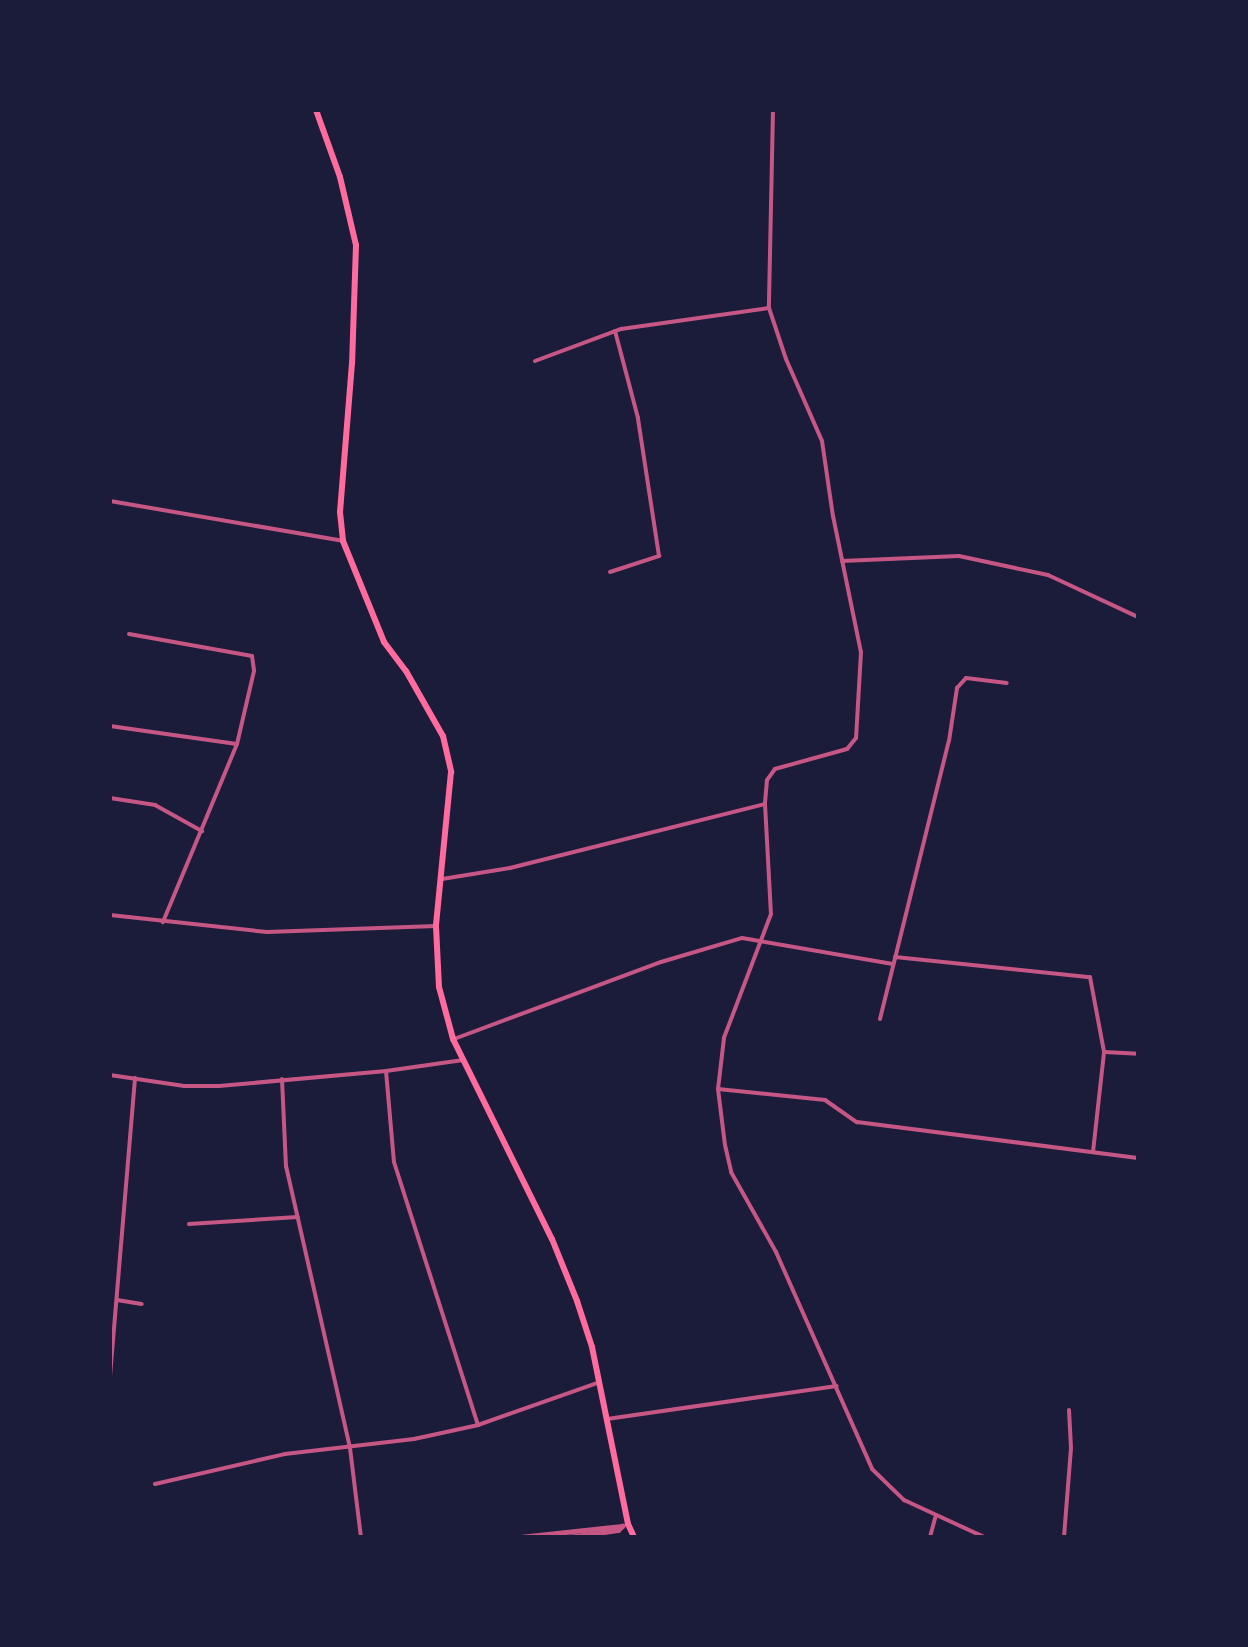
<!DOCTYPE html>
<html>
<head>
<meta charset="utf-8">
<style>
  body { margin:0 }
  #map { position:relative; width:1248px; height:1647px; overflow:hidden; background:#1b1b3a; font-family:Raleway,sans-serif }
  div>[style] { position:absolute }
  .minor>* { height:4px; margin:-2px; padding:0 2px; transform-origin:2px; border-radius:2px; background:#c65784 }
  .tertiary>* { height:5px; margin:-2.5px; padding:0 2.5px; transform-origin:2.5px; border-radius:2.5px; background:#c65784 }
  .primary>* { height:6px; margin:-3px; padding:0 3px; transform-origin:3px; border-radius:3px; background:#ff6b9d }
  span { translate:-50% -50%; white-space:nowrap; text-align:center; line-height:1.15; -webkit-text-stroke:7px #1b1b3a; paint-order:stroke }
  .frame { position:absolute; inset:0; border:112px solid #1b1b3a; pointer-events:none }
</style>
</head>
<body>
<div id="map">
  <div class="minor">
    <i style="left:773px;top:110px;width:198px;rotate:91.2deg"></i>
    <i style="left:769px;top:308px;width:54px;rotate:71.6deg"></i>
    <i style="left:786px;top:359px;width:90px;rotate:66.3deg"></i>
    <i style="left:822px;top:441px;width:76px;rotate:81.7deg"></i>
    <i style="left:833px;top:516px;width:139px;rotate:78.4deg"></i>
    <i style="left:861px;top:652px;width:86px;rotate:93.3deg"></i>
    <i style="left:856px;top:738px;width:14px;rotate:129deg"></i>
    <i style="left:847px;top:749px;width:75px;rotate:164.5deg"></i>
    <i style="left:775px;top:769px;width:14px;rotate:126deg"></i>
    <i style="left:767px;top:780px;width:24px;rotate:95deg"></i>
    <i style="left:765px;top:804px;width:110px;rotate:86.9deg"></i>
    <i style="left:771px;top:914px;width:133px;rotate:110.8deg"></i>
    <i style="left:724px;top:1038px;width:51px;rotate:96.7deg"></i>
    <i style="left:718px;top:1089px;width:56px;rotate:82.9deg"></i>
    <i style="left:725px;top:1145px;width:28px;rotate:77deg"></i>
    <i style="left:731px;top:1172px;width:92px;rotate:60.6deg"></i>
    <i style="left:776px;top:1252px;width:237px;rotate:66.1deg"></i>
    <i style="left:872px;top:1469px;width:45px;rotate:44.1deg"></i>
    <i style="left:904px;top:1500px;width:88px;rotate:24.8deg"></i>
    <i style="left:535px;top:361px;width:92px;rotate:-20.4deg"></i>
    <i style="left:621px;top:329px;width:149px;rotate:-8.1deg"></i>
    <i style="left:110px;top:501px;width:236px;rotate:9.7deg"></i>
    <i style="left:842px;top:561px;width:117px;rotate:-2.4deg"></i>
    <i style="left:959px;top:556px;width:91px;rotate:12.1deg"></i>
    <i style="left:1048px;top:575px;width:99px;rotate:25deg"></i>
    <i style="left:610px;top:572px;width:52px;rotate:-18.1deg"></i>
    <i style="left:659px;top:556px;width:140px;rotate:-98.7deg"></i>
    <i style="left:638px;top:418px;width:90px;rotate:-104.8deg"></i>
    <i style="left:129px;top:634px;width:125px;rotate:10.1deg"></i>
    <i style="left:252px;top:656px;width:15px;rotate:82deg"></i>
    <i style="left:254px;top:671px;width:75px;rotate:103.1deg"></i>
    <i style="left:237px;top:744px;width:193px;rotate:112.6deg"></i>
    <i style="left:110px;top:726px;width:128px;rotate:8.1deg"></i>
    <i style="left:110px;top:798px;width:46px;rotate:8.8deg"></i>
    <i style="left:155px;top:805px;width:54px;rotate:29deg"></i>
    <i style="left:442px;top:879px;width:69px;rotate:-9.2deg"></i>
    <i style="left:510px;top:868px;width:263px;rotate:-14.1deg"></i>
    <i style="left:110px;top:915px;width:158px;rotate:6.2deg"></i>
    <i style="left:267px;top:932px;width:169px;rotate:-2deg"></i>
    <i style="left:895px;top:957px;width:196px;rotate:5.9deg"></i>
    <i style="left:1090px;top:977px;width:76px;rotate:79.4deg"></i>
    <i style="left:880px;top:1019px;width:286px;rotate:-76.1deg"></i>
    <i style="left:949px;top:741px;width:54px;rotate:-81.4deg"></i>
    <i style="left:957px;top:688px;width:13px;rotate:-48deg"></i>
    <i style="left:966px;top:678px;width:41px;rotate:7deg"></i>
    <i style="left:454px;top:1039px;width:221px;rotate:-20.4deg"></i>
    <i style="left:661px;top:962px;width:84px;rotate:-16.5deg"></i>
    <i style="left:742px;top:938px;width:153px;rotate:9.8deg"></i>
    <i style="left:386px;top:1071px;width:91px;rotate:85deg"></i>
    <i style="left:394px;top:1162px;width:276px;rotate:72.3deg"></i>
    <i style="left:110px;top:1075px;width:75px;rotate:8.5deg"></i>
    <i style="left:184px;top:1086px;width:35px"></i>
    <i style="left:219px;top:1086px;width:168px;rotate:-5.1deg"></i>
    <i style="left:386px;top:1071px;width:78px;rotate:-8.1deg"></i>
    <i style="left:282px;top:1079px;width:87px;rotate:87.4deg"></i>
    <i style="left:286px;top:1166px;width:289px;rotate:77.2deg"></i>
    <i style="left:350px;top:1448px;width:90px;rotate:83deg"></i>
    <i style="left:718px;top:1089px;width:108px;rotate:5.9deg"></i>
    <i style="left:825px;top:1100px;width:39px;rotate:35deg"></i>
    <i style="left:857px;top:1122px;width:283px;rotate:7.3deg"></i>
    <i style="left:1093px;top:1152px;width:101px;rotate:-83.7deg"></i>
    <i style="left:1104px;top:1052px;width:34px;rotate:3deg"></i>
    <i style="left:189px;top:1224px;width:109px;rotate:-3.7deg"></i>
    <i style="left:117px;top:1300px;width:25px;rotate:9deg"></i>
    <i style="left:110px;top:1376px;width:299px;rotate:-85.2deg"></i>
    <i style="left:607px;top:1419px;width:232px;rotate:-8.2deg"></i>
    <i style="left:155px;top:1484px;width:133px;rotate:-13deg"></i>
    <i style="left:285px;top:1454px;width:130px;rotate:-6.6deg"></i>
    <i style="left:414px;top:1439px;width:66px;rotate:-12.3deg"></i>
    <i style="left:478px;top:1425px;width:129px;rotate:-19.4deg"></i>
    <i style="left:930px;top:1537px;width:20px;rotate:-75deg"></i>
    <i style="left:1064px;top:1537px;width:89px;rotate:-85.5deg"></i>
    <i style="left:1071px;top:1448px;width:38px;rotate:-93deg"></i>
  </div>
  <div class="tertiary">
    <i style="left:520px;top:1537px;width:103px;rotate:-6.2deg"></i>
    <i style="left:569px;top:1537px;width:49px;rotate:-8.1deg"></i>
    <i style="left:618px;top:1530px;width:6px;rotate:-45deg"></i>
  </div>
  <div class="primary">
    <i style="left:316px;top:110px;width:71px;rotate:70.3deg"></i>
    <i style="left:340px;top:177px;width:70px;rotate:76.8deg"></i>
    <i style="left:356px;top:245px;width:118px;rotate:91.9deg"></i>
    <i style="left:352px;top:363px;width:149px;rotate:94.6deg"></i>
    <i style="left:340px;top:512px;width:29px;rotate:84deg"></i>
    <i style="left:343px;top:541px;width:109px;rotate:67.9deg"></i>
    <i style="left:384px;top:642px;width:36px;rotate:53deg"></i>
    <i style="left:406px;top:671px;width:75px;rotate:60.4deg"></i>
    <i style="left:443px;top:736px;width:37px;rotate:77deg"></i>
    <i style="left:451px;top:772px;width:155px;rotate:95.6deg"></i>
    <i style="left:436px;top:926px;width:61px;rotate:87.2deg"></i>
    <i style="left:439px;top:987px;width:54px;rotate:74.9deg"></i>
    <i style="left:453px;top:1039px;width:223px;rotate:63.7deg"></i>
    <i style="left:552px;top:1239px;width:67px;rotate:68deg"></i>
    <i style="left:577px;top:1301px;width:48px;rotate:71.9deg"></i>
    <i style="left:592px;top:1347px;width:181px;rotate:78.5deg"></i>
    <i style="left:628px;top:1524px;width:14px;rotate:65deg"></i>
  </div>
  <div class="frame"></div>
</div>
</body>
</html>
